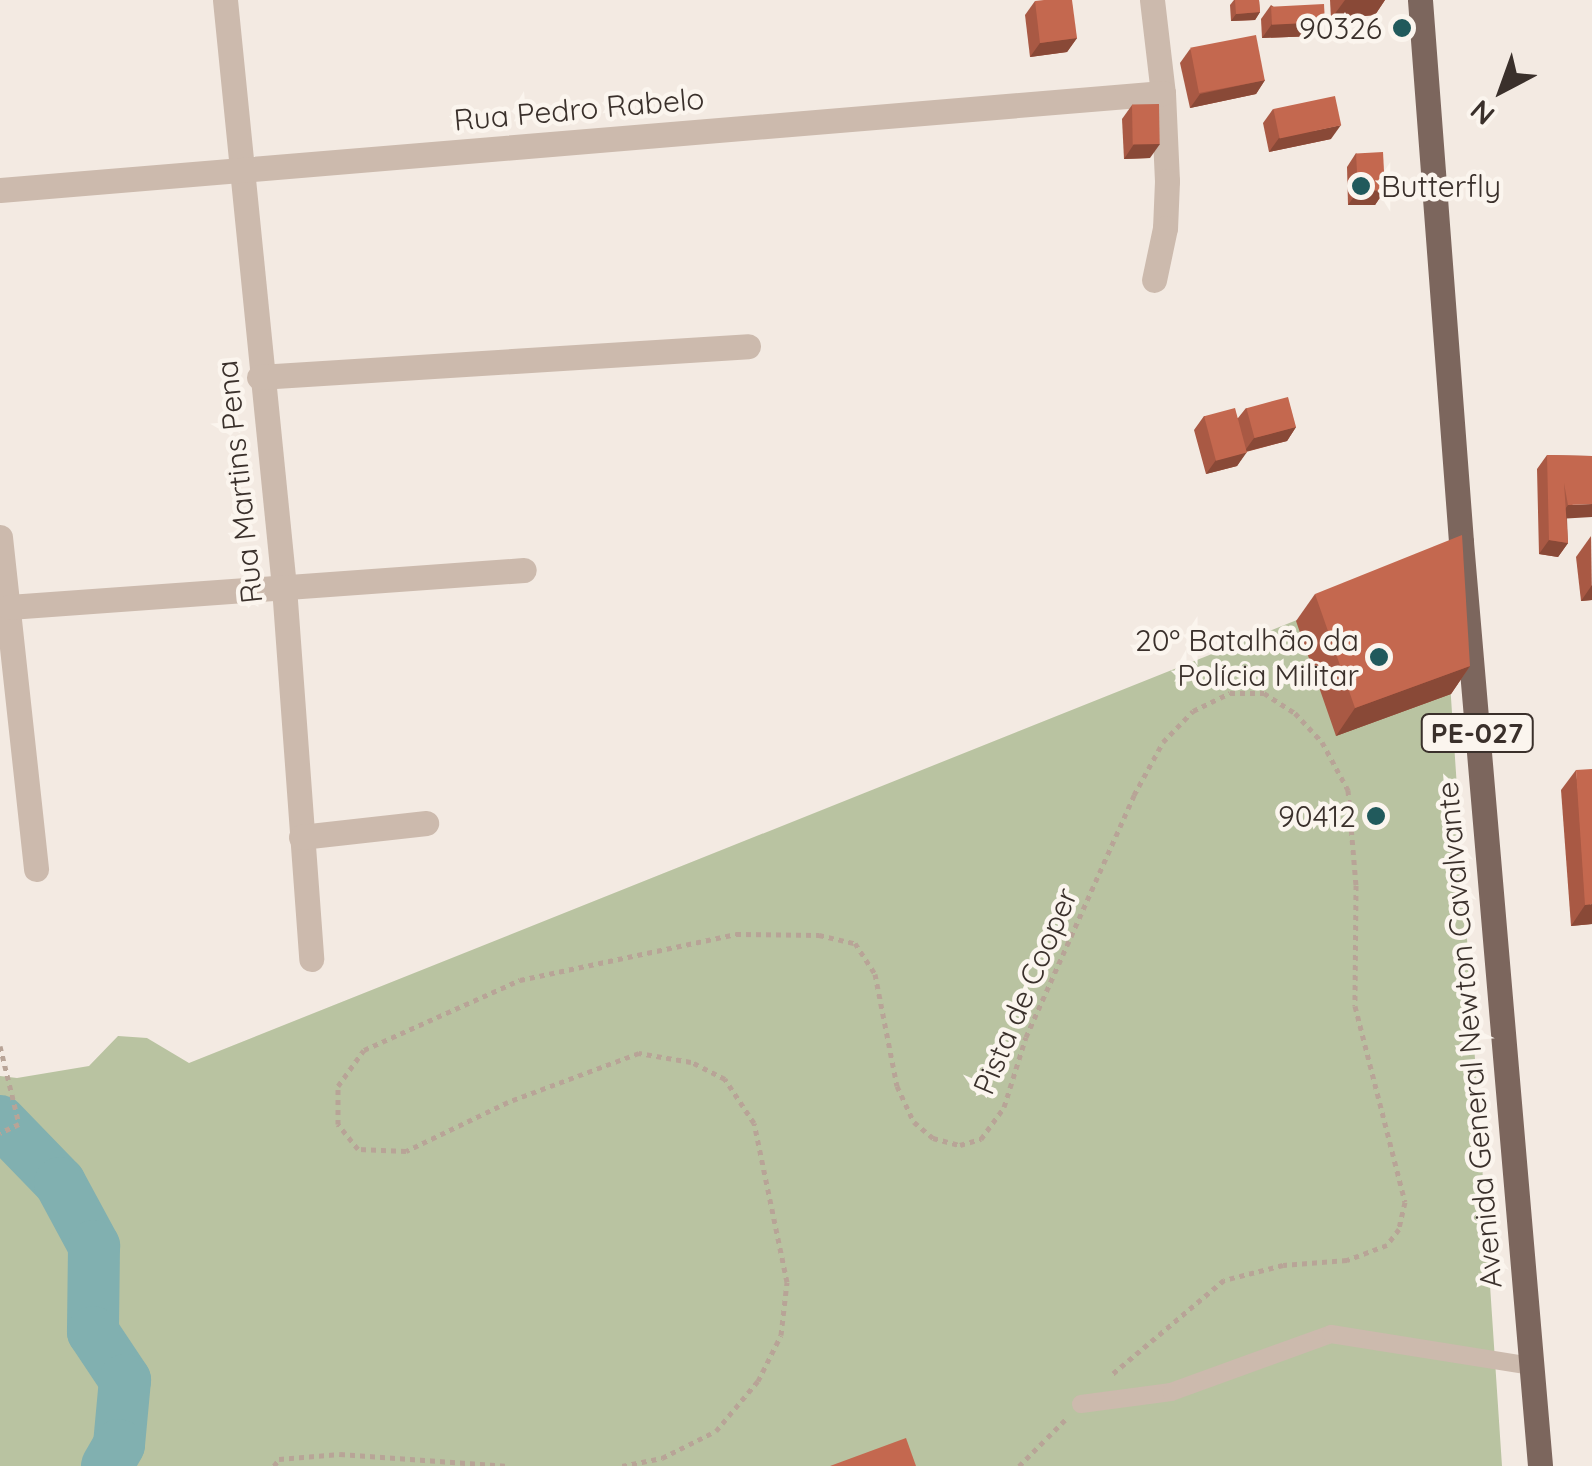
<!DOCTYPE html>
<html>
<head>
<meta charset="utf-8">
<style>
  body { margin:0 }
  #map { position:relative; width:1592px; height:1466px; overflow:hidden; background:#f3eae2; font-family:Quicksand,sans-serif }
  div>[style] { position:absolute }
  .green>* { inset:0; background:#b9c3a1 }
  .river>* { height:52px; margin:-26px; padding:0 26px; transform-origin:26px; border-radius:26px; background:#81b0b0 }
  .path>* { height:5px; margin-top:-2.5px; transform-origin:0; background:repeating-linear-gradient(90deg,#b8a497 0 5px,transparent 0 10px) }
  .lane>* { height:18px; margin:-9px; padding:0 9px; transform-origin:9px; border-radius:9px; background:#ccbaad }
  .street>* { height:25px; margin:-12.5px; padding:0 12.5px; transform-origin:12.5px; border-radius:12.5px; background:#ccbaad }
  .primary>* { height:25px; margin:-12.5px; padding:0 12.5px; transform-origin:12.5px; border-radius:12.5px; background:#7c665d }
  .wall>* { inset:0; background:#a95944 }
  .shaded-wall>* { inset:0; background:#894937 }
  .building>* { inset:0; background:#c4684f; transform-origin:0 0 }
  .dots>* { width:28px; height:28px; translate:-50% -50%; box-sizing:border-box; border:5px solid #fbf5ee; border-radius:50% }
  span { translate:-50% -50%; white-space:nowrap; text-align:center; line-height:1.15; -webkit-text-stroke:9px #fbf5ee; paint-order:stroke }
  .shield-label span { padding:2px 8px; background:#fbf5ee; border:2px solid; border-radius:8px; -webkit-text-stroke-width:0 }
  .shield-label { font-size:28px; color:#3a302b; font-weight:700 }
  .poi-label { font-size:30px; color:#3a302b }
  .right { translate:-100% -50%; text-align:right }
  .left { translate:0 -50%; text-align:left }
  .street-label { font-size:30px; color:#3a302b }
  .north { position:absolute; left:1452px; top:40px; width:100px; height:100px; -webkit-text-stroke:8px #fbf5ee; paint-order:stroke; rotate:221deg; font-size:28px; font-weight:700; line-height:40px; text-align:center; color:#3a302b }
  .north::after { content:''; display:block; margin:auto; width:35px; height:45px; background:#3a302b; clip-path:polygon(50% 0,100% 100%,50% 72%,0 100%) }
</style>
</head>
<body>
<div id="map">
  <div class="green">
    <i style="clip-path:polygon(1442px 562px,1502px 1466px,0 1466px,0 1076px,17px 1078px,89px 1066px,118px 1036px,147px 1038px,189px 1063px)"></i>
  </div>
  <div class="river">
    <i style="left:0;top:1121px;width:86px;rotate:45.9deg"></i>
    <i style="left:60px;top:1183px;width:72px;rotate:61.6deg"></i>
    <i style="left:94px;top:1246px;width:86px;rotate:90.7deg"></i>
    <i style="left:93px;top:1332px;width:58px;rotate:56.3deg"></i>
    <i style="left:125px;top:1380px;width:65px;rotate:95.3deg"></i>
    <i style="left:119px;top:1445px;width:24px;rotate:120deg"></i>
  </div>
  <div class="path">
    <i style="left:0;top:1046px;width:80px;rotate:76.3deg"></i>
    <i style="left:19px;top:1124px;width:21px;rotate:155deg"></i>
    <i style="left:274px;top:1466px;width:9px;rotate:-54deg"></i>
    <i style="left:279px;top:1459px;width:61px;rotate:-4.7deg"></i>
    <i style="left:340px;top:1454px;width:166px;rotate:4.1deg"></i>
    <i style="left:622px;top:1466px;width:41px;rotate:-11.3deg"></i>
    <i style="left:662px;top:1458px;width:60px;rotate:-26.6deg"></i>
    <i style="left:716px;top:1431px;width:65px;rotate:-50deg"></i>
    <i style="left:758px;top:1381px;width:51px;rotate:-63.4deg"></i>
    <i style="left:781px;top:1335px;width:53px;rotate:-83.5deg"></i>
    <i style="left:787px;top:1282px;width:162px;rotate:-101.7deg"></i>
    <i style="left:754px;top:1123px;width:53px;rotate:-123.4deg"></i>
    <i style="left:725px;top:1079px;width:38px;rotate:-153deg"></i>
    <i style="left:691px;top:1062px;width:53px;rotate:-170.2deg"></i>
    <i style="left:639px;top:1053px;width:140px;rotate:159.5deg"></i>
    <i style="left:508px;top:1102px;width:113px;rotate:154.3deg"></i>
    <i style="left:406px;top:1151px;width:48px;rotate:-177.6deg"></i>
    <i style="left:358px;top:1149px;width:32px;rotate:-129deg"></i>
    <i style="left:338px;top:1124px;width:38px;rotate:-90deg"></i>
    <i style="left:338px;top:1086px;width:44px;rotate:-54.2deg"></i>
    <i style="left:364px;top:1050px;width:171px;rotate:-24.2deg"></i>
    <i style="left:520px;top:980px;width:221px;rotate:-12deg"></i>
    <i style="left:736px;top:934px;width:83px;rotate:0.7deg"></i>
    <i style="left:819px;top:935px;width:37px;rotate:13deg"></i>
    <i style="left:855px;top:943px;width:37px;rotate:57deg"></i>
    <i style="left:875px;top:974px;width:114px;rotate:78.9deg"></i>
    <i style="left:897px;top:1086px;width:40px;rotate:65deg"></i>
    <i style="left:914px;top:1122px;width:25px;rotate:40deg"></i>
    <i style="left:933px;top:1138px;width:28px;rotate:15deg"></i>
    <i style="left:960px;top:1145px;width:22px;rotate:-16deg"></i>
    <i style="left:981px;top:1139px;width:39px;rotate:-54deg"></i>
    <i style="left:1004px;top:1107px;width:73px;rotate:-72.6deg"></i>
    <i style="left:1026px;top:1037px;width:265px;rotate:-65.9deg"></i>
    <i style="left:1134px;top:795px;width:60px;rotate:-61.3deg"></i>
    <i style="left:1163px;top:742px;width:43px;rotate:-45.9deg"></i>
    <i style="left:1193px;top:711px;width:41px;rotate:-25.9deg"></i>
    <i style="left:1230px;top:693px;width:34px"></i>
    <i style="left:1264px;top:693px;width:37px;rotate:33deg"></i>
    <i style="left:1295px;top:713px;width:40px;rotate:47deg"></i>
    <i style="left:1322px;top:742px;width:55px;rotate:61.6deg"></i>
    <i style="left:1348px;top:790px;width:95px;rotate:85.2deg"></i>
    <i style="left:1356px;top:885px;width:121px;rotate:90.5deg"></i>
    <i style="left:1355px;top:1006px;width:202px;rotate:75.7deg"></i>
    <i style="left:1405px;top:1202px;width:28px;rotate:103deg"></i>
    <i style="left:1399px;top:1229px;width:20px;rotate:127deg"></i>
    <i style="left:1387px;top:1245px;width:43px;rotate:159.4deg"></i>
    <i style="left:1347px;top:1260px;width:64px;rotate:175.5deg"></i>
    <i style="left:1283px;top:1265px;width:61px;rotate:165.7deg"></i>
    <i style="left:1224px;top:1280px;width:149px;rotate:139.9deg"></i>
    <i style="left:1019px;top:1466px;width:66px;rotate:-45deg"></i>
  </div>
  <div class="lane">
    <i style="left:1081px;top:1404px;width:91px;rotate:-7.6deg"></i>
    <i style="left:1171px;top:1392px;width:170px;rotate:-19.9deg"></i>
    <i style="left:1331px;top:1334px;width:202px;rotate:9.1deg"></i>
  </div>
  <div class="street">
    <i style="left:225px;top:0;width:590px;rotate:84.26deg"></i>
    <i style="left:284px;top:587px;width:373px;rotate:85.8deg"></i>
    <i style="left:1152px;top:0;width:94px;rotate:83.3deg"></i>
    <i style="left:1163px;top:93px;width:88px;rotate:87.4deg"></i>
    <i style="left:1167px;top:181px;width:47px;rotate:92.4deg"></i>
    <i style="left:1165px;top:228px;width:53px;rotate:101.9deg"></i>
    <i style="left:0;top:190px;width:1167px;rotate:-4.77deg"></i>
    <i style="left:259px;top:377px;width:490px;rotate:-3.6deg"></i>
    <i style="left:0;top:537px;width:334px;rotate:83.8deg"></i>
    <i style="left:9px;top:607px;width:516px;rotate:-4.11deg"></i>
    <i style="left:301px;top:837px;width:126px;rotate:-6.4deg"></i>
  </div>
  <div class="primary">
    <i style="left:1420px;top:0;width:544px;rotate:85.67deg"></i>
    <i style="left:1461px;top:542px;width:927px;rotate:85.11deg"></i>
  </div>
  <div class="wall">
    <i style="clip-path:polygon(1234px 0,1259px 0,1260px 12px,1255px 20px,1231px 21px,1230px 5px)"></i>
    <i style="clip-path:polygon(1330px 0,1385px 0,1375px 15px,1331px 19px)"></i>
    <i style="clip-path:polygon(1035px 1px,1077px 38px,1067px 52px,1030px 57px,1025px 15px)"></i>
    <i style="clip-path:polygon(1271px 5px,1315px 36px,1262px 38px,1261px 19px)"></i>
    <i style="clip-path:polygon(1190px 49px,1265px 80px,1256px 94px,1190px 108px,1180px 63px)"></i>
    <i style="clip-path:polygon(1132px 105px,1150px 158px,1124px 159px,1122px 119px)"></i>
    <i style="clip-path:polygon(1273px 109px,1331px 139px,1269px 152px,1263px 123px)"></i>
    <i style="clip-path:polygon(1356px 153px,1385px 190px,1375px 205px,1348px 205px,1347px 167px)"></i>
    <i style="clip-path:polygon(1246px 408px,1296px 427px,1287px 441px,1246px 452px,1237px 466px,1206px 474px,1194px 430px,1204px 416px,1238px 418px)"></i>
    <i style="clip-path:polygon(1547px 455px,1592px 456px,1567px 518px,1568px 543px,1558px 557px,1539px 554px,1537px 469px)"></i>
    <i style="clip-path:polygon(1591px 536px,1592px 600px,1581px 601px,1576px 557px)"></i>
    <i style="clip-path:polygon(1315px 594px,1470px 666px,1451px 694px,1336px 736px,1296px 621px)"></i>
    <i style="clip-path:polygon(1576px 770px,1592px 924px,1571px 926px,1561px 790px)"></i>
  </div>
  <div class="shaded-wall">
    <i style="clip-path:polygon(1345px 0,1385px 0,1375px 15px,1331px 19px)"></i>
    <i style="clip-path:polygon(1260px 12px,1255px 20px,1231px 21px,1236px 14px)"></i>
    <i style="clip-path:polygon(1325px 22px,1315px 36px,1262px 38px,1272px 24px)"></i>
    <i style="clip-path:polygon(1077px 38px,1067px 52px,1030px 57px,1040px 43px)"></i>
    <i style="clip-path:polygon(1265px 80px,1256px 94px,1190px 108px,1200px 94px)"></i>
    <i style="clip-path:polygon(1341px 125px,1331px 139px,1269px 152px,1279px 138px)"></i>
    <i style="clip-path:polygon(1134px 144px,1160px 144px,1150px 158px,1124px 159px)"></i>
    <i style="clip-path:polygon(1385px 190px,1375px 205px,1348px 205px,1358px 191px)"></i>
    <i style="clip-path:polygon(1296px 427px,1287px 441px,1244px 452px,1254px 438px)"></i>
    <i style="clip-path:polygon(1247px 452px,1237px 466px,1206px 474px,1216px 460px)"></i>
    <i style="clip-path:polygon(1592px 504px,1592px 517px,1558px 519px,1568px 505px)"></i>
    <i style="clip-path:polygon(1549px 540px,1568px 543px,1558px 557px,1539px 554px)"></i>
    <i style="clip-path:polygon(1592px 585px,1592px 600px,1581px 601px)"></i>
    <i style="clip-path:polygon(1470px 666px,1451px 694px,1336px 736px,1355px 708px)"></i>
    <i style="clip-path:polygon(1592px 904px,1592px 924px,1571px 926px,1585px 905px)"></i>
  </div>
  <div class="building">
    <i style="clip-path:polygon(1044px 0,1072px 0,1077px 38px,1040px 43px,1035px 1px)"></i>
    <i style="clip-path:polygon(1235px 0,1259px 0,1260px 12px,1236px 14px)"></i>
    <i style="left:1324px;top:4px;width:18px;height:53px;rotate:87deg"></i>
    <i style="left:1256px;top:35px;width:46px;height:67px;rotate:79deg"></i>
    <i style="left:1335px;top:96px;width:30px;height:63px;rotate:78deg"></i>
    <i style="left:1159px;top:104px;width:40px;height:27px;rotate:89deg"></i>
    <i style="left:1383px;top:152px;width:38px;height:27px;rotate:87deg"></i>
    <i style="left:1288px;top:397px;width:31px;height:43px;rotate:75deg"></i>
    <i style="left:1235px;top:408px;width:46px;height:32px;rotate:75deg"></i>
    <i style="clip-path:polygon(1547px 455px,1592px 456px,1592px 504px,1568px 505px,1564px 483px,1568px 543px,1549px 540px)"></i>
    <i style="clip-path:polygon(1462px 535px,1470px 666px,1355px 708px,1315px 594px)"></i>
    <i style="clip-path:polygon(1592px 769px,1592px 904px,1585px 905px,1576px 770px)"></i>
    <i style="clip-path:polygon(906px 1438px,916px 1466px,830px 1466px)"></i>
  </div>
  <div class="dots">
    <i style="left:1402px;top:28px;background:#215a5c"></i>
    <i style="left:1361px;top:186px;background:#215a5c"></i>
    <i style="left:1379px;top:657px;background:#215a5c"></i>
    <i style="left:1376px;top:816px;background:#215a5c"></i>
  </div>
  <div class="shield-label">
    <span style="left:1477px;top:733px">PE-027</span>
  </div>
  <div class="poi-label">
    <span class="right" style="left:1382px;top:28px">90326</span>
    <span class="left" style="left:1381px;top:186px">Butterfly</span>
    <span class="right" style="left:1359px;top:657px">20º Batalhão da<br>Polícia Militar</span>
    <span class="right" style="left:1356px;top:816px">90412</span>
  </div>
  <div class="street-label">
    <span style="left:579px;top:109px;rotate:-5deg">Rua Pedro Rabelo</span>
    <span style="left:239px;top:482px;rotate:-96deg">Rua Martins Pena</span>
    <span style="left:1025px;top:991px;rotate:-67deg">Pista de Cooper</span>
    <span style="left:1469px;top:1035px;rotate:-95deg">Avenida General Newton Cavalvante</span>
  </div>
  <div class="north">N</div>
</div>
</body>
</html>
